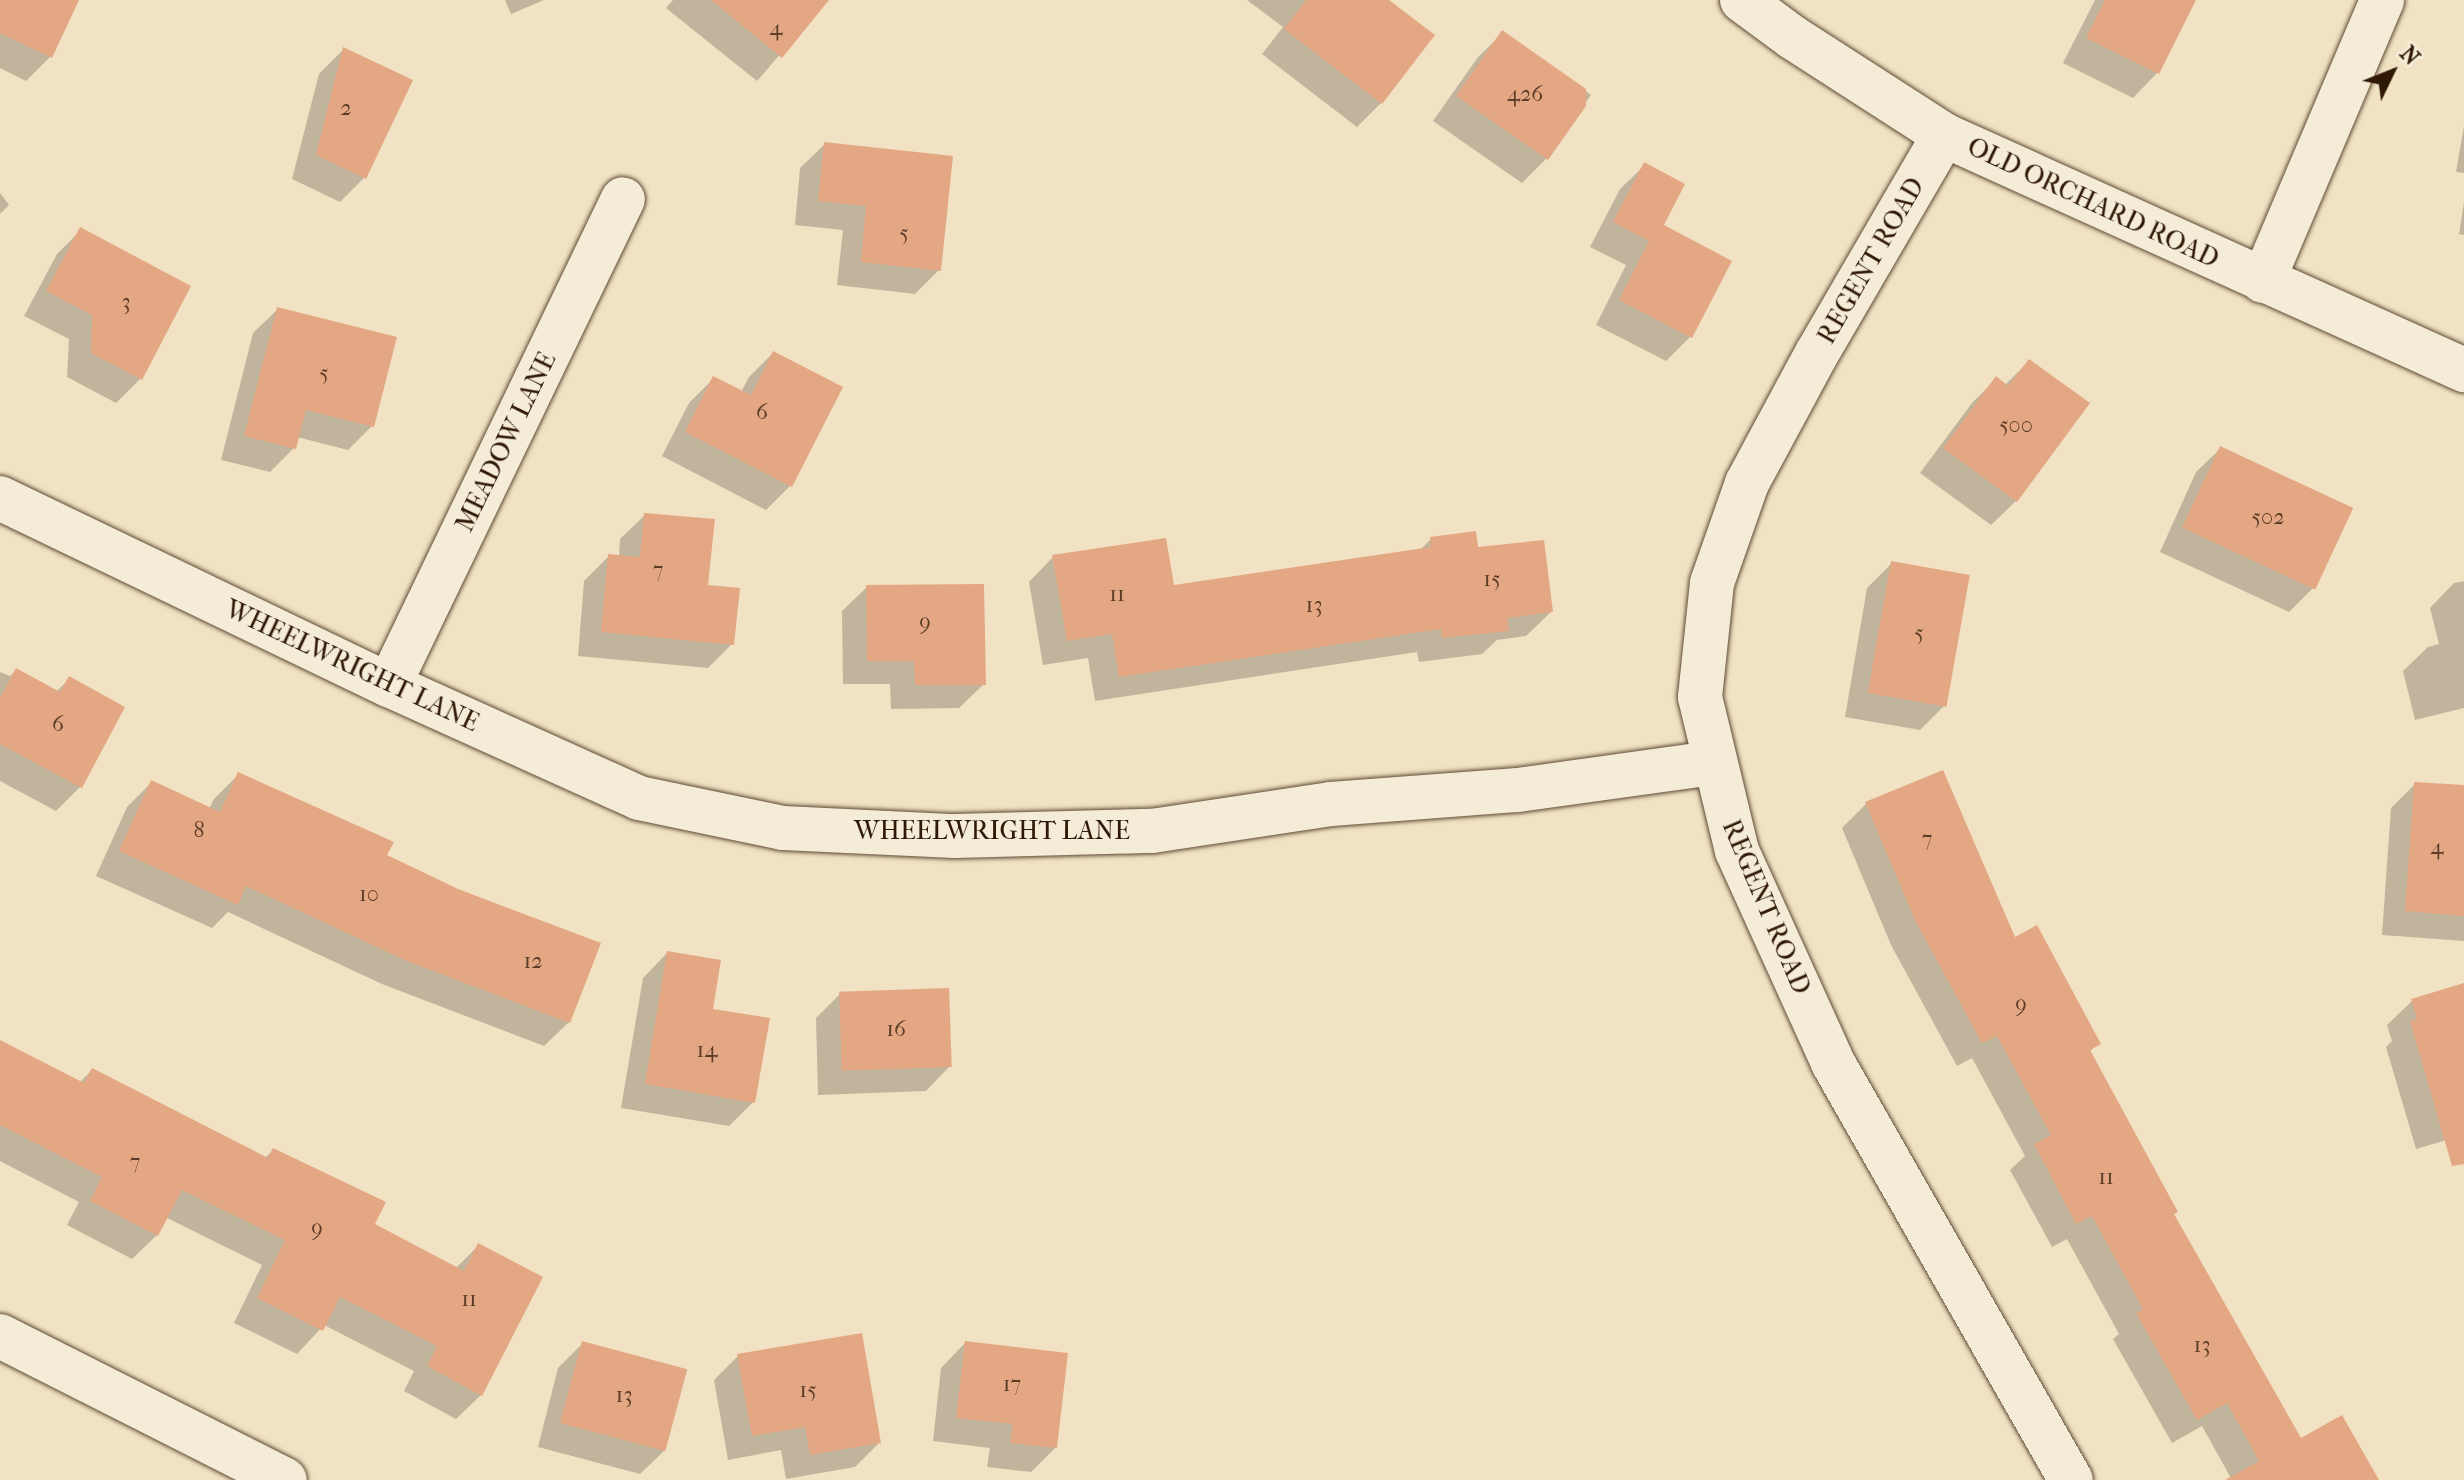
<!DOCTYPE html>
<html>
<head>
<meta charset="utf-8">
<style>
  body { margin:0 }
  #map { position:relative; width:2464px; height:1480px; overflow:hidden; background:#f0e2c3; font-family:"IM FELL French Canon",serif }
  div>[style] { position:absolute }
  .shadow>* { inset:0; background:#0003 }
  .building>* { inset:0; background:#e4a784; transform-origin:0 0 }
  .roads { filter:drop-shadow(0 0 2px #5f4b35) drop-shadow(0 0 2px #5f4b35) }
  .minor>* { height:44px; margin:-22px; padding:0 22px; transform-origin:22px; border-radius:22px; background:#f5ecd8 }
  span { translate:-50% -50%; white-space:nowrap; text-align:center; line-height:1.15; -webkit-text-stroke:6px #f5ecd8; paint-order:stroke }
  .number-label { font-size:22px; color:#5c3c26 }
  .number-label span { -webkit-text-stroke-width:0 }
  .street-label { font-size:26px; color:#2f1906 }
  .north { position:absolute; left:2352px; top:32px; width:80px; height:80px; -webkit-text-stroke:6px #f5ecd8; paint-order:stroke; rotate:47deg; font-size:22px; font-weight:700; line-height:32px; text-align:center; color:#2f1906 }
  .north::after { content:''; display:block; margin:auto; width:28px; height:36px; background:#2f1906; clip-path:polygon(50% 0,100% 100%,50% 72%,0 100%) }
</style>
</head>
<body>
<div id="map">
  <div class="shadow">
    <i style="clip-path:polygon(0 0,78px 0,51px 56px,26px 81px,0 68px)"></i>
    <i style="clip-path:polygon(505px 0,544px 0,511px 14px)"></i>
    <i style="clip-path:polygon(673px 0,827px 0,757px 81px,666px 8px)"></i>
    <i style="clip-path:polygon(1247px 0,1386px 0,1381px 103px,1357px 127px,1262px 54px,1283px 27px)"></i>
    <i style="clip-path:polygon(2095px 0,2194px 0,2157px 73px,2133px 98px,2063px 63px)"></i>
    <i style="clip-path:polygon(1503px 33px,1591px 95px,1546px 159px,1522px 183px,1433px 121px,1478px 57px)"></i>
    <i style="clip-path:polygon(343px 50px,364px 178px,340px 202px,292px 179px,319px 74px)"></i>
    <i style="clip-path:polygon(2464px 126px,2464px 173px,2456px 172px)"></i>
    <i style="clip-path:polygon(825px 144px,939px 270px,915px 294px,837px 285px,843px 230px,795px 225px,800px 168px)"></i>
    <i style="clip-path:polygon(1645px 165px,1690px 337px,1666px 361px,1596px 325px,1626px 265px,1590px 247px,1620px 189px)"></i>
    <i style="clip-path:polygon(0 193px,9px 205px,0 214px)"></i>
    <i style="clip-path:polygon(2464px 202px,2464px 235px,2459px 234px)"></i>
    <i style="clip-path:polygon(81px 230px,140px 379px,116px 403px,67px 377px,69px 339px,24px 316px,57px 254px)"></i>
    <i style="clip-path:polygon(278px 309px,372px 426px,348px 450px,297px 437px,294px 448px,270px 472px,221px 460px,253px 333px)"></i>
    <i style="clip-path:polygon(773px 353px,790px 486px,766px 510px,662px 456px,689px 403px,713px 379px,741px 392px,749px 377px)"></i>
    <i style="clip-path:polygon(2029px 361px,2016px 501px,1991px 525px,1920px 473px,1972px 403px,1996px 379px,2005px 385px)"></i>
    <i style="clip-path:polygon(2221px 448px,2313px 588px,2289px 612px,2160px 552px,2196px 472px)"></i>
    <i style="clip-path:polygon(645px 515px,706px 587px,732px 644px,708px 668px,578px 656px,584px 581px,609px 556px,619px 557px,620px 539px)"></i>
    <i style="clip-path:polygon(1431px 539px,1476px 549px,1551px 612px,1526px 636px,1497px 640px,1482px 654px,1419px 662px,1417px 652px,1095px 701px,1088px 658px,1043px 665px,1029px 582px,1053px 557px,1172px 587px,1419px 551px)"></i>
    <i style="clip-path:polygon(1892px 563px,1944px 706px,1920px 730px,1845px 717px,1867px 588px)"></i>
    <i style="clip-path:polygon(2464px 581px,2464px 708px,2415px 720px,2403px 671px,2428px 647px,2439px 644px,2430px 608px,2454px 583px)"></i>
    <i style="clip-path:polygon(867px 587px,984px 684px,959px 708px,891px 709px,890px 684px,843px 684px,842px 611px)"></i>
    <i style="clip-path:polygon(16px 671px,56px 692px,69px 679px,81px 786px,56px 811px,0 781px,0 672px,10px 676px)"></i>
    <i style="clip-path:polygon(238px 775px,385px 856px,457px 890px,569px 1022px,544px 1046px,382px 984px,228px 912px,212px 928px,96px 876px,127px 807px,152px 782px,209px 809px,214px 799px)"></i>
    <i style="clip-path:polygon(2415px 784px,2464px 787px,2464px 941px,2382px 935px,2391px 808px)"></i>
    <i style="clip-path:polygon(1866px 804px,2014px 940px,2098px 1044px,2089px 1052px,2172px 1214px,2300px 1440px,2377px 1480px,2232px 1480px,2202px 1426px,2172px 1443px,2113px 1339px,2119px 1334px,2067px 1239px,2052px 1247px,2010px 1170px,2025px 1156px,1972px 1058px,1957px 1066px,1891px 945px,1842px 828px)"></i>
    <i style="clip-path:polygon(667px 953px,710px 1010px,753px 1102px,729px 1126px,621px 1108px,643px 978px)"></i>
    <i style="clip-path:polygon(2464px 985px,2464px 1135px,2416px 1149px,2386px 1047px,2392px 1041px,2387px 1025px,2412px 1001px)"></i>
    <i style="clip-path:polygon(840px 994px,950px 1066px,926px 1091px,818px 1095px,816px 1018px)"></i>
    <i style="clip-path:polygon(0 1043px,79px 1083px,92px 1070px,265px 1158px,273px 1150px,372px 1225px,455px 1269px,478px 1246px,481px 1395px,456px 1419px,404px 1391px,414px 1371px,324px 1325px,297px 1354px,234px 1323px,262px 1265px,165px 1217px,157px 1235px,132px 1259px,67px 1225px,79px 1202px,0 1161px)"></i>
    <i style="clip-path:polygon(583px 1343px,665px 1450px,640px 1474px,538px 1447px,558px 1368px)"></i>
    <i style="clip-path:polygon(965px 1343px,1055px 1448px,1031px 1472px,987px 1467px,990px 1448px,933px 1441px,941px 1368px)"></i>
    <i style="clip-path:polygon(738px 1356px,879px 1443px,855px 1467px,786px 1479px,781px 1450px,728px 1460px,714px 1380px)"></i>
  </div>
  <div class="building">
    <i style="clip-path:polygon(0 0,79px 0,52px 58px,0 33px)"></i>
    <i style="clip-path:polygon(711px 0,829px 0,782px 58px)"></i>
    <i style="clip-path:polygon(1306px 0,1389px 0,1435px 35px,1382px 104px,1284px 29px)"></i>
    <i style="clip-path:polygon(2105px 0,2196px 0,2159px 74px,2086px 38px)"></i>
    <i style="clip-path:polygon(1502px 30px,1586px 89px,1586px 106px,1548px 160px,1456px 96px)"></i>
    <i style="clip-path:polygon(343px 47px,413px 80px,366px 179px,316px 155px)"></i>
    <i style="clip-path:polygon(824px 142px,953px 156px,941px 271px,861px 262px,866px 206px,818px 201px)"></i>
    <i style="clip-path:polygon(1644px 162px,1685px 184px,1664px 225px,1732px 261px,1692px 338px,1619px 300px,1649px 241px,1613px 222px)"></i>
    <i style="clip-path:polygon(80px 227px,191px 286px,142px 380px,91px 353px,92px 315px,46px 291px)"></i>
    <i style="clip-path:polygon(277px 307px,397px 337px,374px 427px,306px 410px,296px 449px,244px 436px)"></i>
    <i style="clip-path:polygon(773px 351px,843px 387px,792px 487px,685px 432px,713px 376px,751px 395px)"></i>
    <i style="clip-path:polygon(2029px 359px,2090px 403px,2017px 502px,1943px 448px,1996px 376px,2008px 386px)"></i>
    <i style="left:2220px;top:446px;width:147px;height:90px;rotate:25deg"></i>
    <i style="clip-path:polygon(644px 513px,715px 519px,708px 585px,740px 588px,734px 645px,601px 632px,608px 554px,640px 557px)"></i>
    <i style="clip-path:polygon(1476px 531px,1478px 547px,1544px 540px,1553px 612px,1507px 618px,1509px 631px,1442px 638px,1441px 629px,1119px 677px,1112px 634px,1067px 641px,1052px 555px,1166px 538px,1174px 585px,1431px 547px,1430px 537px)"></i>
    <i style="left:1891px;top:561px;width:80px;height:134px;rotate:10deg"></i>
    <i style="clip-path:polygon(984px 584px,986px 685px,915px 685px,914px 661px,867px 661px,866px 585px)"></i>
    <i style="clip-path:polygon(16px 668px,60px 692px,69px 676px,125px 707px,82px 788px,0 744px,0 698px)"></i>
    <i style="clip-path:polygon(1943px 770px,2015px 937px,2037px 925px,2101px 1044px,2090px 1050px,2178px 1212px,2174px 1214px,2301px 1438px,2342px 1415px,2379px 1480px,2225px 1480px,2259px 1461px,2227px 1403px,2197px 1420px,2136px 1313px,2143px 1309px,2092px 1216px,2076px 1224px,2034px 1144px,2051px 1135px,1997px 1036px,1982px 1043px,1915px 920px,1865px 802px)"></i>
    <i style="clip-path:polygon(238px 772px,394px 842px,387px 855px,458px 889px,601px 943px,570px 1023px,407px 961px,246px 886px,238px 905px,119px 851px,151px 780px,220px 812px)"></i>
    <i style="clip-path:polygon(2414px 782px,2464px 785px,2464px 916px,2405px 911px)"></i>
    <i style="clip-path:polygon(667px 951px,721px 960px,713px 1009px,770px 1018px,755px 1103px,645px 1084px)"></i>
    <i style="clip-path:polygon(2464px 983px,2464px 1164px,2452px 1166px,2410px 1021px,2417px 1019px,2411px 999px)"></i>
    <i style="left:949px;top:988px;width:79px;height:110px;rotate:88deg"></i>
    <i style="clip-path:polygon(0 1040px,84px 1083px,92px 1068px,268px 1158px,273px 1148px,386px 1202px,375px 1224px,464px 1271px,478px 1243px,543px 1277px,482px 1396px,427px 1366px,437px 1346px,340px 1297px,323px 1331px,257px 1298px,285px 1240px,182px 1190px,158px 1236px,90px 1201px,102px 1177px,0 1125px)"></i>
    <i style="clip-path:polygon(862px 1333px,881px 1443px,810px 1455px,805px 1427px,752px 1436px,737px 1354px)"></i>
    <i style="left:582px;top:1341px;width:109px;height:85px;rotate:15deg"></i>
    <i style="clip-path:polygon(965px 1341px,1068px 1353px,1057px 1448px,1010px 1443px,1013px 1424px,956px 1418px)"></i>
  </div>
  <div class="roads">
    <div class="minor">
      <i style="left:1742px;top:0;width:62px;rotate:36.5deg"></i>
      <i style="left:1792px;top:37px;width:181px;rotate:32.8deg"></i>
      <i style="left:1944px;top:135px;width:571px;rotate:24.32deg"></i>
      <i style="left:1944px;top:135px;width:252px;rotate:120.2deg"></i>
      <i style="left:1817px;top:353px;width:148px;rotate:118.3deg"></i>
      <i style="left:1747px;top:483px;width:106px;rotate:109.3deg"></i>
      <i style="left:1712px;top:583px;width:115px;rotate:96deg"></i>
      <i style="left:1700px;top:697px;width:158px;rotate:76.5deg"></i>
      <i style="left:1737px;top:851px;width:233px;rotate:65.6deg"></i>
      <i style="left:1833px;top:1063px;width:480px;rotate:60.3deg"></i>
      <i style="left:2263px;top:281px;width:305px;rotate:-67deg"></i>
      <i style="left:0;top:498px;width:432px;rotate:25.7deg"></i>
      <i style="left:389px;top:685px;width:274px;rotate:24.3deg"></i>
      <i style="left:639px;top:798px;width:147px;rotate:11.8deg"></i>
      <i style="left:783px;top:828px;width:172px;rotate:2.7deg"></i>
      <i style="left:955px;top:836px;width:197px;rotate:-1.5deg"></i>
      <i style="left:1152px;top:831px;width:181px;rotate:-8.6deg"></i>
      <i style="left:1331px;top:804px;width:188px;rotate:-4.3deg"></i>
      <i style="left:1518px;top:790px;width:197px;rotate:-7.9deg"></i>
      <i style="left:389px;top:685px;width:539px;rotate:-64.29deg"></i>
      <i style="left:0;top:1336px;width:319px;rotate:26.8deg"></i>
    </div>
  </div>
  <div class="number-label">
    <span style="left:776px;top:29px">4</span>
    <span style="left:1525px;top:95px">426</span>
    <span style="left:346px;top:109px">2</span>
    <span style="left:904px;top:234px">5</span>
    <span style="left:126px;top:303px">3</span>
    <span style="left:324px;top:374px">5</span>
    <span style="left:762px;top:413px">6</span>
    <span style="left:2016px;top:426px">500</span>
    <span style="left:2268px;top:518px">502</span>
    <span style="left:658px;top:571px">7</span>
    <span style="left:1492px;top:580px">15</span>
    <span style="left:1117px;top:595px">11</span>
    <span style="left:1314px;top:606px">13</span>
    <span style="left:925px;top:623px">9</span>
    <span style="left:1919px;top:634px">5</span>
    <span style="left:58px;top:725px">6</span>
    <span style="left:199px;top:831px">8</span>
    <span style="left:1927px;top:840px">7</span>
    <span style="left:2437px;top:848px">4</span>
    <span style="left:369px;top:895px">10</span>
    <span style="left:533px;top:962px">12</span>
    <span style="left:2021px;top:1005px">9</span>
    <span style="left:896px;top:1030px">16</span>
    <span style="left:707px;top:1051px">14</span>
    <span style="left:135px;top:1163px">7</span>
    <span style="left:2106px;top:1178px">11</span>
    <span style="left:317px;top:1229px">9</span>
    <span style="left:469px;top:1300px">11</span>
    <span style="left:2202px;top:1346px">13</span>
    <span style="left:1012px;top:1385px">17</span>
    <span style="left:808px;top:1391px">15</span>
    <span style="left:624px;top:1396px">13</span>
  </div>
  <div class="street-label">
    <span style="left:2093px;top:203px;rotate:25deg">OLD ORCHARD ROAD</span>
    <span style="left:1871px;top:261px;rotate:-60deg">REGENT ROAD</span>
    <span style="left:506px;top:442px;rotate:-64deg">MEADOW LANE</span>
    <span style="left:352px;top:666px;rotate:25deg">WHEELWRIGHT LANE</span>
    <span style="left:992px;top:831px">WHEELWRIGHT LANE</span>
    <span style="left:1766px;top:907px;rotate:67deg">REGENT ROAD</span>
  </div>
  <div class="north">N</div>
</div>
</body>
</html>
